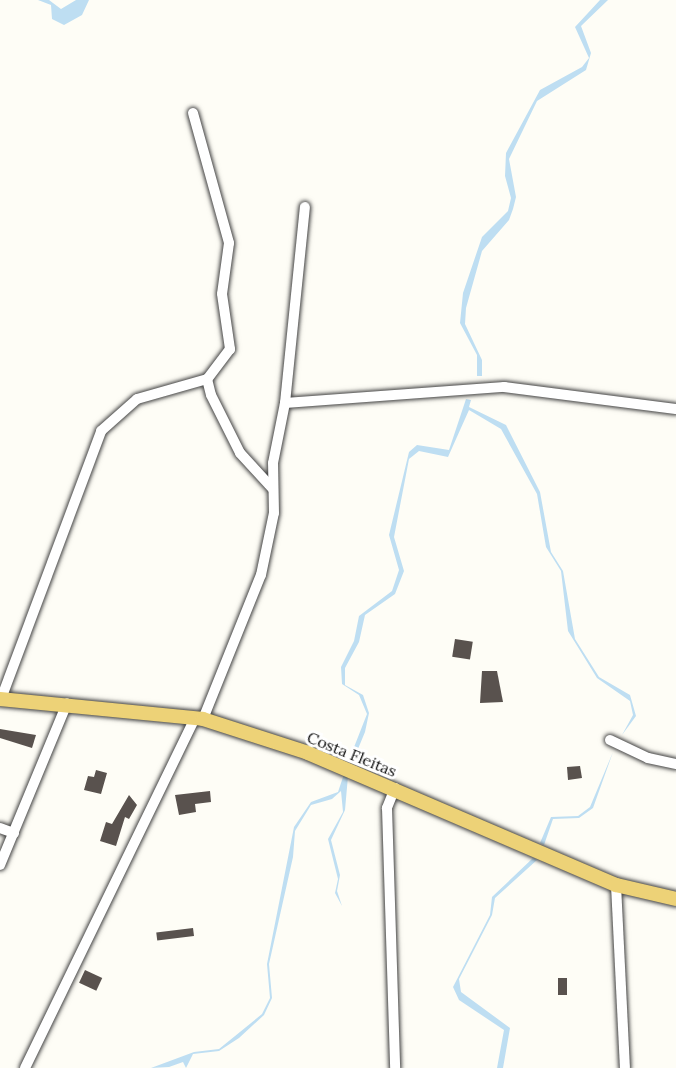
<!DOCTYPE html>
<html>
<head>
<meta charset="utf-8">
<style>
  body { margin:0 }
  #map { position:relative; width:676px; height:1068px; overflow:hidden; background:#fefdf6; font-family:Lora,serif }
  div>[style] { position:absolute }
  .water>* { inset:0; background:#bedef2 }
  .building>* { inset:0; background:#59524e; transform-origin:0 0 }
  .roads { filter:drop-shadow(0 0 2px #444) drop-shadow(0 0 2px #444) }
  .minor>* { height:10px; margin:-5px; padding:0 5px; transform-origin:5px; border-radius:5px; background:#fff }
  .major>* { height:14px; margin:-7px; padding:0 7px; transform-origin:7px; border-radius:7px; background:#edd277 }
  span { translate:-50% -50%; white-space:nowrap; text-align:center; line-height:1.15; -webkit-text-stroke:6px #fff; paint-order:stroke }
  .street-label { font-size:16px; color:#111 }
</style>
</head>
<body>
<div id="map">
  <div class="water">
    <i style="clip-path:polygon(38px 0,49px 0,61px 9px,76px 0,89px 0,82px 15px,64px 25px,52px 19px,51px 5px)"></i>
    <i style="clip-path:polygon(600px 0,608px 0,581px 26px,591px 53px,586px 70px,537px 101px,509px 159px,516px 197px,513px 209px,509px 220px,482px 251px,466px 308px,465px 324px,482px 360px,482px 376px,477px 376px,477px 355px,460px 323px,463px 293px,482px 237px,508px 211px,511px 198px,505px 176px,506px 153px,540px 90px,582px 67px,589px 58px,575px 27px)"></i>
    <i style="clip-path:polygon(466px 399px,471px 400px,469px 407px,506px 425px,540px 492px,551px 552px,563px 571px,575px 639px,599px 677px,630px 695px,636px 716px,622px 735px,633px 715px,630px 701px,597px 678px,568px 631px,561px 571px,546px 547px,537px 494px,501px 429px,469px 410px,448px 457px,419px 451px,409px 459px,394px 537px,404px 571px,395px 594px,365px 615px,359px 642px,345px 668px,345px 685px,363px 695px,369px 713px,365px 732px,353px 761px,349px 760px,367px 714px,359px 695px,342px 684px,341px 667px,354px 641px,359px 616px,392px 591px,399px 570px,389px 535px,409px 452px,417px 445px,449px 450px)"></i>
    <i style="clip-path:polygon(613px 752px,593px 808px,579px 818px,553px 819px,544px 845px,540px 843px,551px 817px,578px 816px,590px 807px)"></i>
    <i style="clip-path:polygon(344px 774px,348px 776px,345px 810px,331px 840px,340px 875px,337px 891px,342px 906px,335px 893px,338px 879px,328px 839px,343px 812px,341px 791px,332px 799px,311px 805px,295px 831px,293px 857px,269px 964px,272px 998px,264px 1015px,239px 1038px,219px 1051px,193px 1054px,186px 1068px,183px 1062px,169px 1067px,151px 1068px,194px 1052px,219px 1049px,262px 1014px,270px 998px,267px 964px,294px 827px,311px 802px,338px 792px)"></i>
    <i style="clip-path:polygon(533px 858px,537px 860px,495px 898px,492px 915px,459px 979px,461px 992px,510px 1028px,503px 1068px,497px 1068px,504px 1030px,459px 1000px,453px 987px,490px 915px,492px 897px)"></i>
  </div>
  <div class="building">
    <i style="left:455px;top:639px;width:18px;height:18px;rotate:9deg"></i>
    <i style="clip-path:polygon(482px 671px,497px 671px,503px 702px,480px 703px)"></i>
    <i style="clip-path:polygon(0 729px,36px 735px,32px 748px,0 738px)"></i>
    <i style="clip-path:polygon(580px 766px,582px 778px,568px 780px,567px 767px)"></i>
    <i style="clip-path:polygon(96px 770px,107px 773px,101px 794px,84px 790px,88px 776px,94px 777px)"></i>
    <i style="clip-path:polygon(210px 791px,211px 802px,195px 804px,196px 812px,179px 815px,175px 795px)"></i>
    <i style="clip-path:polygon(129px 795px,137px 805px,129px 819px,125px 817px,116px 846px,100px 841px,106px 822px,112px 824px)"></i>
    <i style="left:193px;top:928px;width:8px;height:37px;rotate:83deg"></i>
    <i style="left:85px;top:970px;width:19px;height:14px;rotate:25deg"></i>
    <i style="left:558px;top:978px;width:9px;height:17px"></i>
  </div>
  <div class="roads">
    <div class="minor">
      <i style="left:193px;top:113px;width:135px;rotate:74.5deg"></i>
      <i style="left:229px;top:243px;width:51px;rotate:97.8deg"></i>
      <i style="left:222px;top:294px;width:56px;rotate:81.7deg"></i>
      <i style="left:230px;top:349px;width:38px;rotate:127deg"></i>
      <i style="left:207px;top:379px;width:16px;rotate:76deg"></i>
      <i style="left:211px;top:395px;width:65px;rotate:63.4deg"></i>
      <i style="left:240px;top:453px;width:49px;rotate:47.5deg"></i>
      <i style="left:285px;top:403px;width:220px;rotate:-4.2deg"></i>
      <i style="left:504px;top:387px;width:173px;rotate:7.3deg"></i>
      <i style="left:1px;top:699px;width:286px;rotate:-69.5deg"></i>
      <i style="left:101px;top:431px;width:48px;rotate:-41.6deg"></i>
      <i style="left:137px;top:399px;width:73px;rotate:-15.9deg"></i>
      <i style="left:203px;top:719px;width:155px;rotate:-68.1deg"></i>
      <i style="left:261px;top:575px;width:63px;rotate:-78.2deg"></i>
      <i style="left:274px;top:513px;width:50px;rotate:-91.1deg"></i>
      <i style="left:273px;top:463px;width:61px;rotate:-78.7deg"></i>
      <i style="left:285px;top:403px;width:197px;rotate:-84.2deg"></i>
      <i style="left:610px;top:740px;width:42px;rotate:25.3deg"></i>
      <i style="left:648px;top:758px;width:29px;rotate:12deg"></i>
      <i style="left:395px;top:788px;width:22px;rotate:112deg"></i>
      <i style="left:387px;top:808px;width:260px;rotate:88.2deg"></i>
      <i style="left:0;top:828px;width:15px;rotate:20deg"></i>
      <i style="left:0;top:865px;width:175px;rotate:-67.5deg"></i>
      <i style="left:616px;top:885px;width:183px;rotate:87.2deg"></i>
      <i style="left:25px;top:1068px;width:389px;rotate:-64.1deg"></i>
    </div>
    <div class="major">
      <i style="left:0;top:699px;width:204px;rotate:5.6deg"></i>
      <i style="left:203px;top:719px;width:110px;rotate:17.9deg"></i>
      <i style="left:308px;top:753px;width:335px;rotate:23.2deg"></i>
      <i style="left:616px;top:885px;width:62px;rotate:13.1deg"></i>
    </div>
  </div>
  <div class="street-label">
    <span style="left:352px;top:754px;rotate:22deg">Costa Fleitas</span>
  </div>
</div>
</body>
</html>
